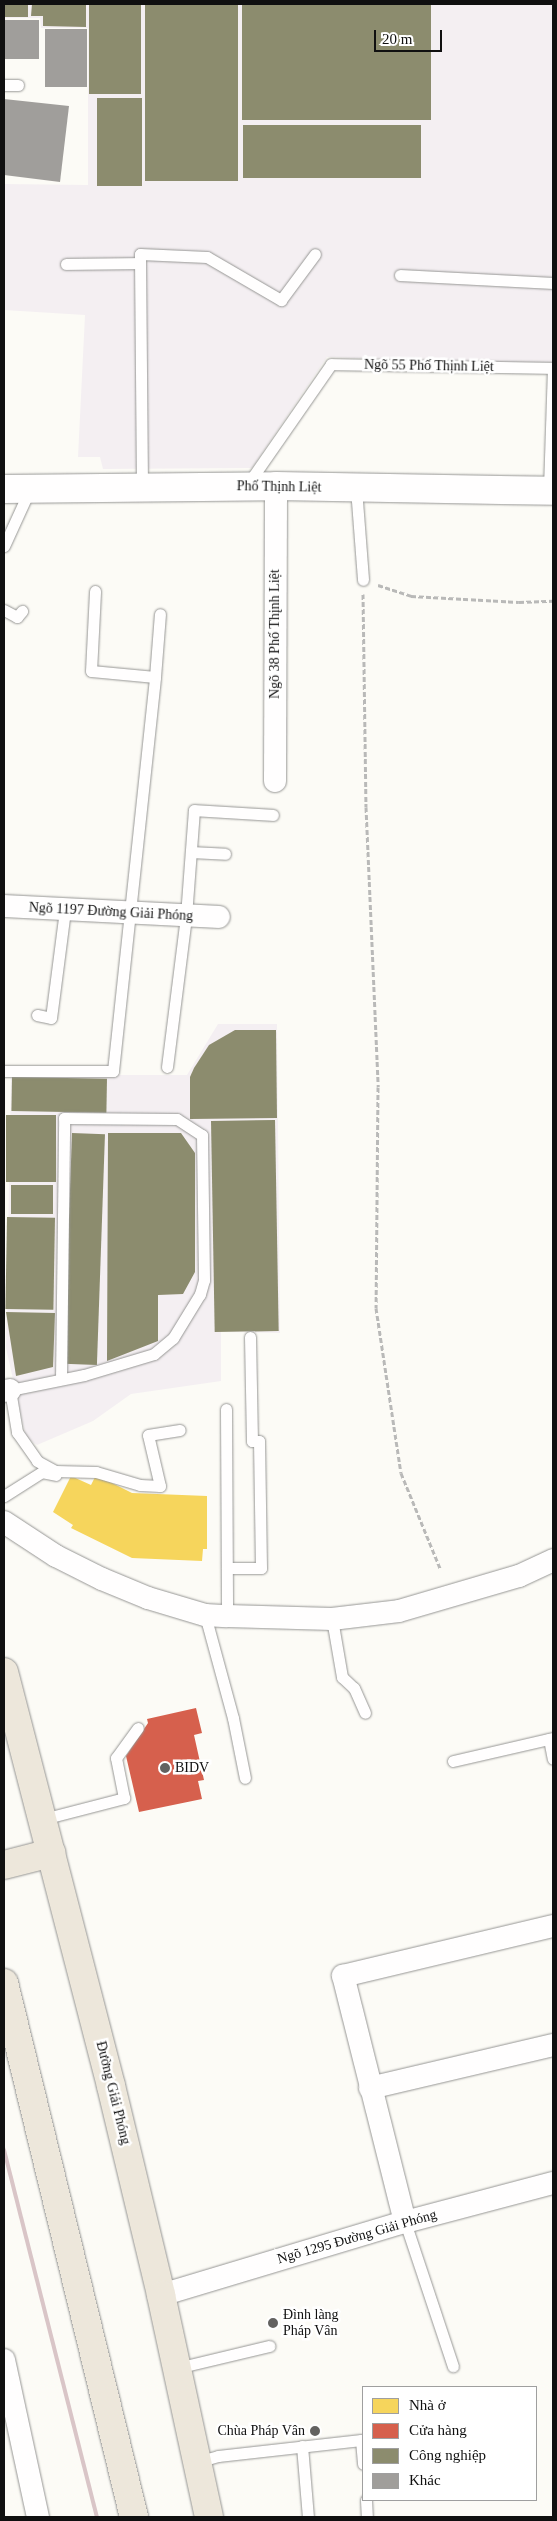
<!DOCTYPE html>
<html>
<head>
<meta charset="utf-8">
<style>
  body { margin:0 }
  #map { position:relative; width:557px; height:2521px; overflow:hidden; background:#fcfbf6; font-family:Georgia,serif }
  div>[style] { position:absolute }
  .industrial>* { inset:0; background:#f4eff2 }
  .homes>* { inset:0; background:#f6d55c }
  .shops>* { inset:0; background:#d6604d }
  .industry>* { inset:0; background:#8c8c6e; transform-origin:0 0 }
  .building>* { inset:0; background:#a09e9b; transform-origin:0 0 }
  .path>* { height:3px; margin-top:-1.5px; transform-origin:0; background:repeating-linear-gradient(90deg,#b9b9b8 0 5px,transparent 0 7.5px) }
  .roads { filter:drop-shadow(0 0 1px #969694) drop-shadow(0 0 1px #969694) }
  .service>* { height:11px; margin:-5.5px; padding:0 5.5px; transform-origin:5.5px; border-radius:5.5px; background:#fffefe }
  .minor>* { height:22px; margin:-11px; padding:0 11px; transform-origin:11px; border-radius:11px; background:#fffefe }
  .tertiary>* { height:28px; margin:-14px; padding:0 14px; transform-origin:14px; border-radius:14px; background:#fffefe }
  .primary>* { height:28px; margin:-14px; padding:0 14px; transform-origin:14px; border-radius:14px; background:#ede7db }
  .rail>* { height:4px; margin:-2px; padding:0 2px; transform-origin:2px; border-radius:2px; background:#d9c5c7 }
  .dots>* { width:14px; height:14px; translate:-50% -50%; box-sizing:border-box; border:2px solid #fff; border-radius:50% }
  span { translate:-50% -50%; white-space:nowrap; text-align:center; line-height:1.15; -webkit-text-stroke:5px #fff; paint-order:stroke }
  .street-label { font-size:14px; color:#101010 }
  .poi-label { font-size:14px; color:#101010 }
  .left { translate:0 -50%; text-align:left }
  .right { translate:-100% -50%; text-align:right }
  .frame { position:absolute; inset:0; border:5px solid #101010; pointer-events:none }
  .legend { position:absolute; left:362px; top:2386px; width:175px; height:115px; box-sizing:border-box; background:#fff; border:1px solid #9f9f9f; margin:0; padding:6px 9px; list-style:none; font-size:15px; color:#101010 }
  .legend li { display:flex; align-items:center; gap:10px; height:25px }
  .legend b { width:25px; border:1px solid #9f9f9f }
  .scale { position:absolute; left:374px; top:30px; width:68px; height:22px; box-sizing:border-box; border:2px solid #101010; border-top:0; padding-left:6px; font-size:15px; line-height:18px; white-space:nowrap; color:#101010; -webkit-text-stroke:4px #fff; paint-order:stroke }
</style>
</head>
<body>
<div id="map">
  <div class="industrial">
    <i style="clip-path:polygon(4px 4px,553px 4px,553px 365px,327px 357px,252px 468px,103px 469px,100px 457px,78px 457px,85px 315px,4px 310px,4px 184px,88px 185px,88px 28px,41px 28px,40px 18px,4px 18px)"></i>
    <i style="clip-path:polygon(218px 1024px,277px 1024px,280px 1333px,221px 1332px,221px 1381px,131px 1394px,93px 1421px,37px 1445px,26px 1437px,6px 1348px,11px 1075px,187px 1075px)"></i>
  </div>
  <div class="homes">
    <i style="clip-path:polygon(96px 1475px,132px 1493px,207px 1496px,207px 1549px,203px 1549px,202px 1561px,132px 1558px,71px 1528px,73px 1525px,53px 1512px,71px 1476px,91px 1485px)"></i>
  </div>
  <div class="shops">
    <i style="clip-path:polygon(196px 1708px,202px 1733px,194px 1735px,204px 1780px,198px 1781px,202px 1799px,139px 1812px,126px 1756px,148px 1723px,147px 1719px)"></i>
  </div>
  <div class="industry">
    <i style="left:4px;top:4px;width:24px;height:13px"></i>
    <i style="clip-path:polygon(32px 4px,86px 4px,86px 27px,43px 26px,43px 16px,31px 16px)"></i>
    <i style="left:89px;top:4px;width:52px;height:90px"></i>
    <i style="left:145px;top:4px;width:93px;height:177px"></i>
    <i style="left:242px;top:4px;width:189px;height:116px"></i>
    <i style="left:97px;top:98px;width:45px;height:88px"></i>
    <i style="left:243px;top:125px;width:178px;height:53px"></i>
    <i style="clip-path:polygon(235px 1030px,276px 1030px,277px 1118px,190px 1119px,190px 1077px,194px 1068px,209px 1045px)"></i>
    <i style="left:12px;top:1077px;width:95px;height:34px;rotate:1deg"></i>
    <i style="left:6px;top:1115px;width:50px;height:67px"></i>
    <i style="left:275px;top:1120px;width:211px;height:64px;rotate:89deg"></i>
    <i style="left:72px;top:1133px;width:33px;height:231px;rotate:2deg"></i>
    <i style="clip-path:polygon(108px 1133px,181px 1133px,195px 1153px,195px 1272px,183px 1294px,158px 1295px,158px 1341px,107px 1361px)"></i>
    <i style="left:11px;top:1185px;width:42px;height:29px"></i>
    <i style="left:7px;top:1217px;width:48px;height:92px;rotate:1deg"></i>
    <i style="clip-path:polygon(6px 1312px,55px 1313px,53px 1367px,16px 1376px)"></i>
  </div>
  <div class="building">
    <i style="left:4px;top:20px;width:35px;height:39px"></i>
    <i style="left:45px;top:29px;width:42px;height:58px"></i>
    <i style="clip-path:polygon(4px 99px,69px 106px,60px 182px,4px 175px)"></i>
  </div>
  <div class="path">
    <i style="left:378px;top:585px;width:35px;rotate:18deg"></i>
    <i style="left:411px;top:596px;width:108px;rotate:3.2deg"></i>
    <i style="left:519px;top:602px;width:34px;rotate:-2deg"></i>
    <i style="left:363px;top:594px;width:213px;rotate:89.2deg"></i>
    <i style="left:366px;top:807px;width:280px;rotate:87.5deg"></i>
    <i style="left:378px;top:1087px;width:221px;rotate:90.5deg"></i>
    <i style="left:376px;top:1308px;width:167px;rotate:81.4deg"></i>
    <i style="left:401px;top:1473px;width:103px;rotate:67.7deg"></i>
  </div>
  <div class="roads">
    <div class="service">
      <i style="left:4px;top:85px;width:14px"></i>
      <i style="left:66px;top:264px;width:74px;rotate:-0.8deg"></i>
      <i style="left:400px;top:275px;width:153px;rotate:3deg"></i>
      <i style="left:247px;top:485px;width:147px;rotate:-55.2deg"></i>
      <i style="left:331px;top:364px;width:222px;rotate:1deg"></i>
      <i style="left:553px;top:368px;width:123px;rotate:91.9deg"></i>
      <i style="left:142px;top:487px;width:233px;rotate:-90.5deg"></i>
      <i style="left:140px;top:254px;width:67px;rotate:2.6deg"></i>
      <i style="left:207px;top:257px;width:86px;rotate:30.2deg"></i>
      <i style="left:281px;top:300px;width:57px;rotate:-53.5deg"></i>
      <i style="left:356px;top:488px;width:92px;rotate:85.6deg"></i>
      <i style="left:4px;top:546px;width:63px;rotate:-65.5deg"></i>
      <i style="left:4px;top:610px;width:15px;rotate:28deg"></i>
      <i style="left:17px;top:617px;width:8px;rotate:-50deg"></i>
      <i style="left:155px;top:677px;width:63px;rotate:-85.5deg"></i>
      <i style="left:191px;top:852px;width:34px;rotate:3deg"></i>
      <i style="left:37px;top:1015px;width:14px;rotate:12deg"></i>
      <i style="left:51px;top:1018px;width:109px;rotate:-82.6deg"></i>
      <i style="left:167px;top:1067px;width:152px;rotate:-82.8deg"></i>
      <i style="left:186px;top:916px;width:106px;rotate:-85.7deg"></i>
      <i style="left:194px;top:810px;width:79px;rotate:3.6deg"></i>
      <i style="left:4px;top:1071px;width:109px"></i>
      <i style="left:113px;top:1071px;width:396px;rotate:-83.9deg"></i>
      <i style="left:155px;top:677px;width:64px;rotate:-174.6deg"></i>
      <i style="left:91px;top:671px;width:80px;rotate:-87.1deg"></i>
      <i style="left:61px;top:1379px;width:261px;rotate:-89.3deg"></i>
      <i style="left:64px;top:1118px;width:113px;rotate:0.5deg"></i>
      <i style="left:177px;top:1119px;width:30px;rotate:33deg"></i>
      <i style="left:202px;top:1135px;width:145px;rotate:89.2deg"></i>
      <i style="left:204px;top:1280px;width:15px;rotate:106deg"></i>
      <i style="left:200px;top:1294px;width:52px;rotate:121.5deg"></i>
      <i style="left:173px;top:1338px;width:25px;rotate:140deg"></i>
      <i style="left:154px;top:1354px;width:73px;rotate:163.3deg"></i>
      <i style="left:84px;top:1375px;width:76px;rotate:168.5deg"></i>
      <i style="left:10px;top:1390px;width:43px;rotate:80.5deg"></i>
      <i style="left:17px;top:1432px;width:35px;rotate:55deg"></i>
      <i style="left:37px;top:1461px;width:21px;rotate:29deg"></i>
      <i style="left:55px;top:1471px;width:41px;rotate:1.4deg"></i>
      <i style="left:96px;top:1472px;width:46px;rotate:16.5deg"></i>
      <i style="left:140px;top:1485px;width:20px;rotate:3deg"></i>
      <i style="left:160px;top:1486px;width:52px;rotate:-103.2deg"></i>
      <i style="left:148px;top:1435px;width:32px;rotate:-9deg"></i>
      <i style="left:226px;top:1409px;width:207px;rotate:89.7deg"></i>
      <i style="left:4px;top:1496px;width:45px;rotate:-32.3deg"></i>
      <i style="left:42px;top:1472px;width:14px;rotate:12deg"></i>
      <i style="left:227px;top:1568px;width:34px"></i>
      <i style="left:261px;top:1568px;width:127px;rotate:-90.9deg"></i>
      <i style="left:259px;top:1441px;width:7px;rotate:180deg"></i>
      <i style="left:252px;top:1441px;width:104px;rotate:-91.1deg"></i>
      <i style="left:205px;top:1615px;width:107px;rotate:74.8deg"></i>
      <i style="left:233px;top:1718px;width:61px;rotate:78.7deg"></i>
      <i style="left:332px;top:1619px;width:59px;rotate:80.2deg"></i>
      <i style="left:342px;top:1677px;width:16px;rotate:43deg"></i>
      <i style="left:354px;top:1688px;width:27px;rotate:66deg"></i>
      <i style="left:549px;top:1739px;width:20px;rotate:79deg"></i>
      <i style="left:453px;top:1761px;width:103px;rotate:-13deg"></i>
      <i style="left:43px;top:1819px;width:84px;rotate:-14.5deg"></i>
      <i style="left:124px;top:1798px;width:41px;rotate:-101.3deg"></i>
      <i style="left:116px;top:1758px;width:37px;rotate:-54deg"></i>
      <i style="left:405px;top:2222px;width:152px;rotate:71.6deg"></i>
      <i style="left:177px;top:2368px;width:95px;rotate:-13.4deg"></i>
      <i style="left:302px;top:2446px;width:71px;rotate:85.2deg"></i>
      <i style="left:197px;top:2462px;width:22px;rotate:-16deg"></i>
      <i style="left:218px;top:2456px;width:144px;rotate:-6.4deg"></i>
      <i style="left:361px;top:2440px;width:24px;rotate:85deg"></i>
      <i style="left:366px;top:2500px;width:17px;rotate:87deg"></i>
    </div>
    <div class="minor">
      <i style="left:275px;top:781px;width:295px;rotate:-89.8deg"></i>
      <i style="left:4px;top:906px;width:215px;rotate:2.9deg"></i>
      <i style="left:4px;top:1391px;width:6px;rotate:-9deg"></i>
      <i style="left:4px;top:1522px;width:62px;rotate:33.2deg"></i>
      <i style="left:56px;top:1556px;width:51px;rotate:26.6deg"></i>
      <i style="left:102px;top:1579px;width:50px;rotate:22.4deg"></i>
      <i style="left:148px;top:1598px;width:59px;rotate:16.6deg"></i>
      <i style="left:205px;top:1615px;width:22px;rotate:3deg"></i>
      <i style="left:227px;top:1616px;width:105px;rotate:1.6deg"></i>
      <i style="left:332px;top:1619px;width:67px;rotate:-6.8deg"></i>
      <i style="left:399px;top:1611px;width:125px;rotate:-16.3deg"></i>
      <i style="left:519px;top:1576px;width:38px;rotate:-25deg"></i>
      <i style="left:370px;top:2088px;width:188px;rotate:-13.2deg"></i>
      <i style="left:405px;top:2222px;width:254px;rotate:-104.1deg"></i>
      <i style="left:343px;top:1976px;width:216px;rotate:-13.4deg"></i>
      <i style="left:161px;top:2295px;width:255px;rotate:-16.7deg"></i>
      <i style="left:405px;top:2222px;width:153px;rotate:-14.8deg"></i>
      <i style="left:4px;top:2360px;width:161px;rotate:77.8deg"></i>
    </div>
    <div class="tertiary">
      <i style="left:4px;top:489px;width:272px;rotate:-0.6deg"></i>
      <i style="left:276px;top:486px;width:277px;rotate:1deg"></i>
    </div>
    <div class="primary">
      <i style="left:4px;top:1672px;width:428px;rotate:75.5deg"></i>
      <i style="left:111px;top:2086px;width:215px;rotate:76.5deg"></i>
      <i style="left:161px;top:2295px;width:227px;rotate:77.8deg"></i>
      <i style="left:4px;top:1865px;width:49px;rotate:-14.3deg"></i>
      <i style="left:4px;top:1983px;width:550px;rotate:76.32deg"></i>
    </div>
  </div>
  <div class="rail">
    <i style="left:4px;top:2150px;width:379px;rotate:75.8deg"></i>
  </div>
  <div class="dots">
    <i style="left:165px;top:1768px;background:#636260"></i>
    <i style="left:273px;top:2323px;background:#636260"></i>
    <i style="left:315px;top:2431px;background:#636260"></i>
  </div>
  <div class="street-label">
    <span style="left:429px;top:366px;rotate:1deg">Ngõ 55 Phố Thịnh Liệt</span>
    <span style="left:279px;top:487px;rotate:1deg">Phố Thịnh Liệt</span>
    <span style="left:275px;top:634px;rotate:-90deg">Ngõ 38 Phố Thįnh Liệt</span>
    <span style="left:111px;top:912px;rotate:3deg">Ngõ 1197 Đường Giải Phóng</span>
    <span style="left:113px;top:2093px;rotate:76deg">Đường Giải Phóng</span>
    <span style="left:357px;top:2237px;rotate:-16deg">Ngõ 1295 Đường Giải Phóng</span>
  </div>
  <div class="poi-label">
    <span class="left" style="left:175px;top:1768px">BIDV</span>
    <span class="left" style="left:283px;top:2323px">Đình làng<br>Pháp Vân</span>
    <span class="right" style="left:305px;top:2431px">Chùa Pháp Vân</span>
  </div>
  <div class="frame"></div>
  <ul class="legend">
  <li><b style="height:14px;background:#f6d55c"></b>Nhà ở</li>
  <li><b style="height:14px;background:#d6604d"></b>Cửa hàng</li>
  <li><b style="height:14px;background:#8c8c6e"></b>Công nghiệp</li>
  <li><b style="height:14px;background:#a09e9b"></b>Khác</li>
  </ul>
  <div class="scale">20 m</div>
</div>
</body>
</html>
